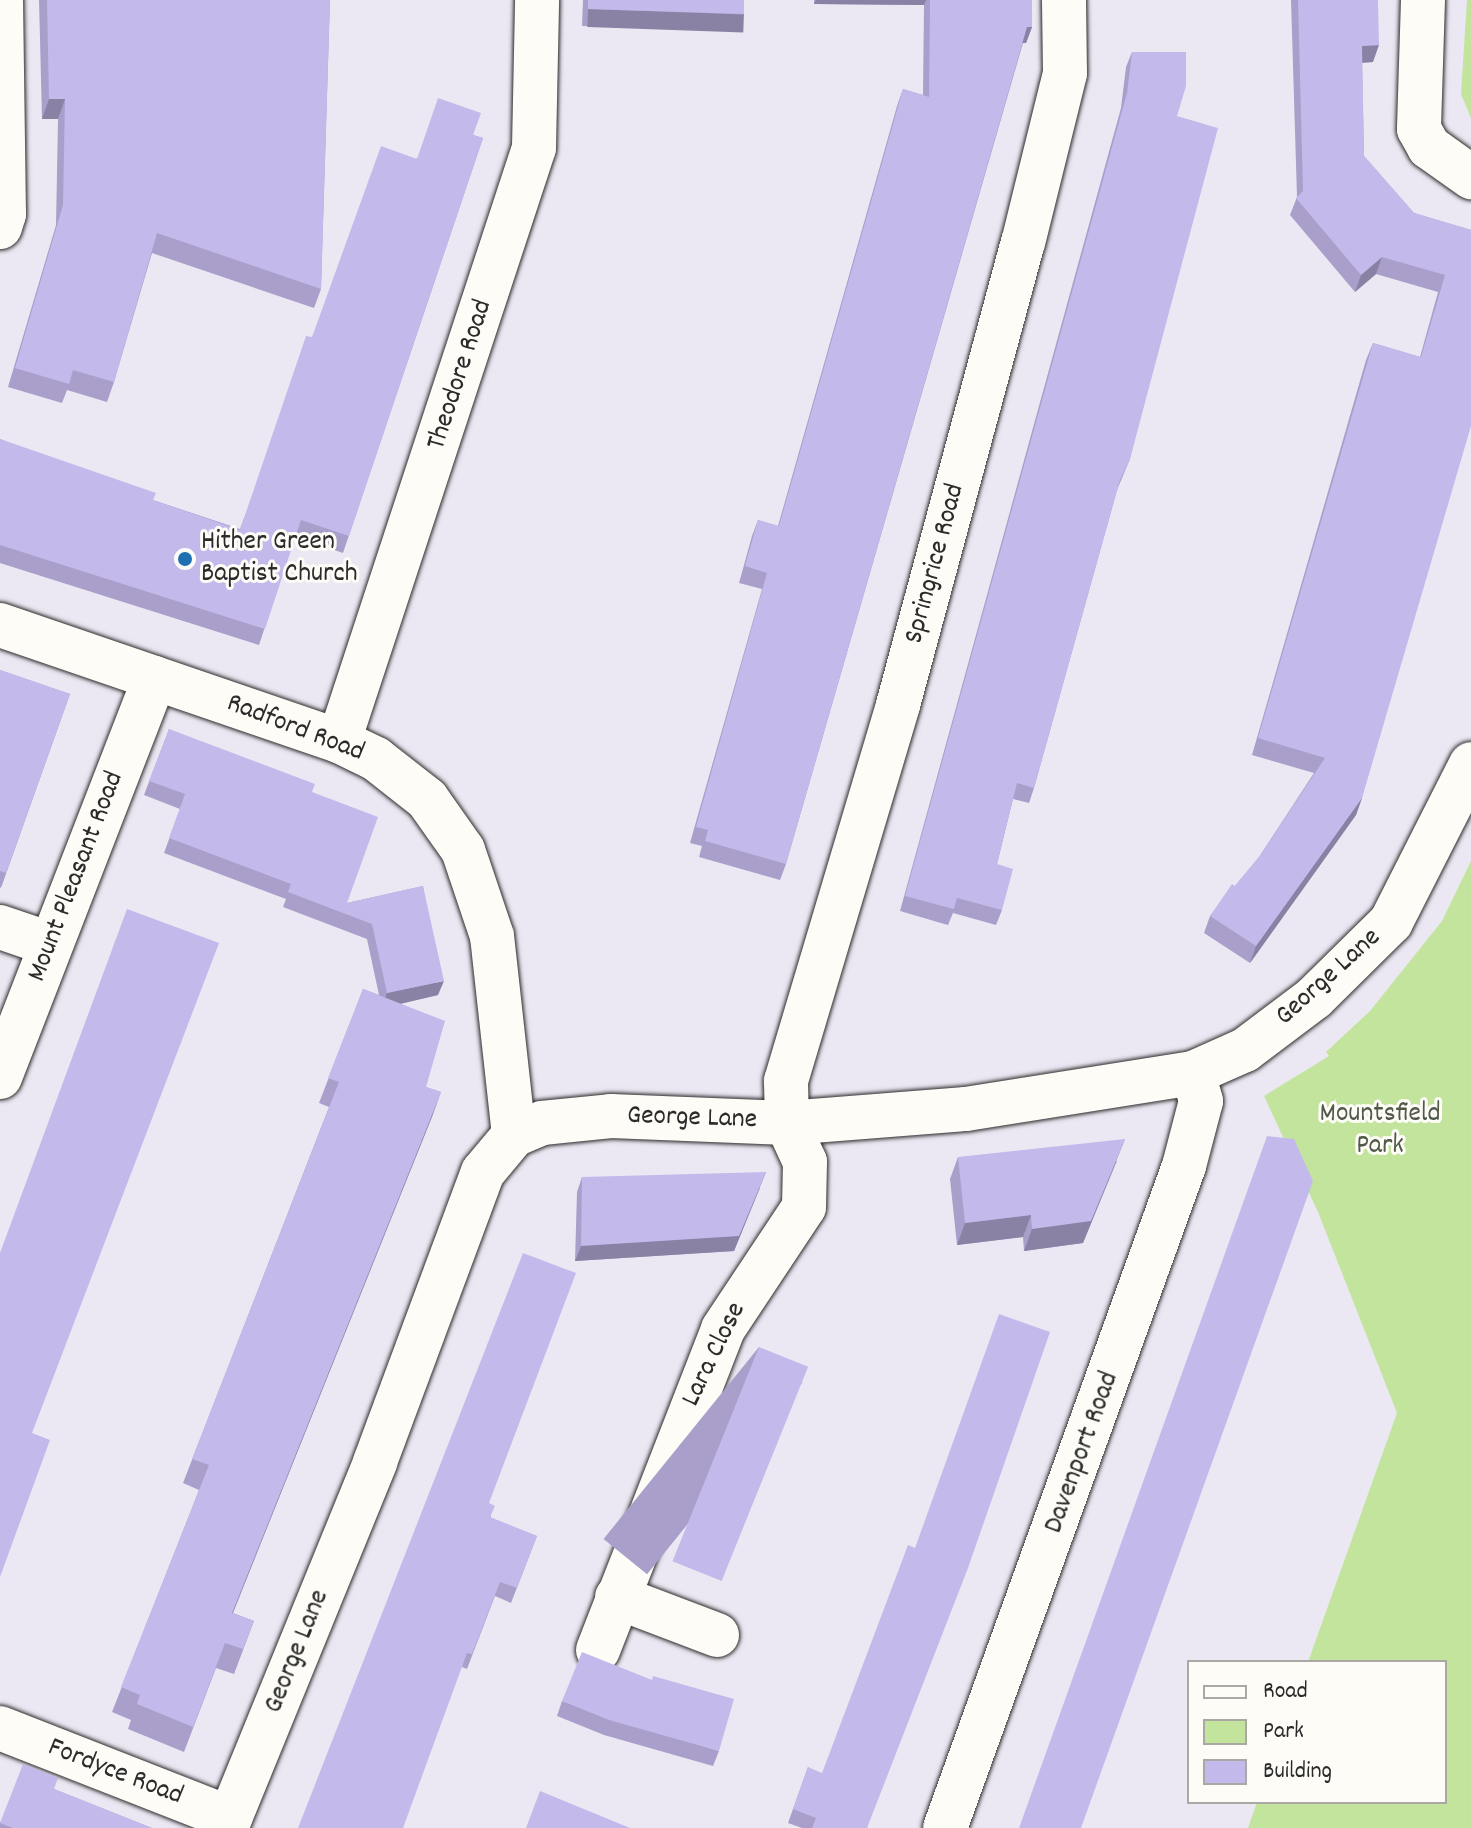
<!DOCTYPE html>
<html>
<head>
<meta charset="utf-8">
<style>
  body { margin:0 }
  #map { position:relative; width:1471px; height:1828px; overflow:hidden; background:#ece8f3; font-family:Dekko,sans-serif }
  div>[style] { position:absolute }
  .green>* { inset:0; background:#c2e49d }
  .roads { filter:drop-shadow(0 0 2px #2b2b2b) drop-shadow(0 0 2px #2b2b2b) }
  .minor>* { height:44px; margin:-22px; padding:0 22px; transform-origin:22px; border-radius:22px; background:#fdfcf7 }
  .wall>* { inset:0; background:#a99fca; transform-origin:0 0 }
  .shaded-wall>* { inset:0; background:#8982a4; transform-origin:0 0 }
  .building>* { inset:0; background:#c4b9eb; transform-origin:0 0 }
  .dots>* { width:22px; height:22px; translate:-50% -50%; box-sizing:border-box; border:4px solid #fdfcf7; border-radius:50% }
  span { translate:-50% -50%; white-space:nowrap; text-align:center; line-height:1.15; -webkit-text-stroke:6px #fdfcf7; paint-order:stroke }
  .street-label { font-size:28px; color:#2b2b2b }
  .poi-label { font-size:28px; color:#2b2b2b }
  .left { translate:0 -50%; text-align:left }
  .park-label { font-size:28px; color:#515948 }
  .legend { position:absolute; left:1187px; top:1660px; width:260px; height:144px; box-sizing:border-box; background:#fdfcf7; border:2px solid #a9a8a5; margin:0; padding:10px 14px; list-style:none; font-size:24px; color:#2b2b2b }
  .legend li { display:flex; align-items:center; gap:16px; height:40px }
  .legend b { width:40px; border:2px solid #a9a8a5 }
</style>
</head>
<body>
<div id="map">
  <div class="green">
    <i style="clip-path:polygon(1467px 0,1471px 0,1471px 118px,1461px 94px)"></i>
    <i style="clip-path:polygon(1471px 861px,1471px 1828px,1248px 1828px,1257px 1802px,1445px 1802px,1445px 1662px,1308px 1662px,1397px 1413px,1318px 1212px,1264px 1096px,1329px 1056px,1326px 1052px,1370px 1011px,1442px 921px)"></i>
  </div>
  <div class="roads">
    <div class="minor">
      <i style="left:1423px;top:0;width:129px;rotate:91.8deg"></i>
      <i style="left:1419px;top:129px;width:21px;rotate:61deg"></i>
      <i style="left:1429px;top:147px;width:52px;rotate:35.5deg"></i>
      <i style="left:0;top:227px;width:14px;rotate:-73deg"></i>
      <i style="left:4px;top:214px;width:214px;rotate:-90.8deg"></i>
      <i style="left:0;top:625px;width:358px;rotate:18.9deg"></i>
      <i style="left:339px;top:741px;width:41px;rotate:25.9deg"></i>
      <i style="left:376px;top:759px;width:65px;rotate:38.1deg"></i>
      <i style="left:427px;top:799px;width:62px;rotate:54.8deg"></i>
      <i style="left:463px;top:850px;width:91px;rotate:71.4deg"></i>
      <i style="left:492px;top:936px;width:200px;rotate:83.7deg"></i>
      <i style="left:339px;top:741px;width:624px;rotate:-71.8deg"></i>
      <i style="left:534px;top:148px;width:148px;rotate:-88.8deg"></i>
      <i style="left:0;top:927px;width:53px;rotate:18.8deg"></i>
      <i style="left:0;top:1077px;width:428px;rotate:-68.8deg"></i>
      <i style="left:617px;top:1597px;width:107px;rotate:20.8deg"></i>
      <i style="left:598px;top:1650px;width:344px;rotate:-68.7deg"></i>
      <i style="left:723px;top:1329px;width:146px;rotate:-56.4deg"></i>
      <i style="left:804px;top:1207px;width:45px;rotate:-88.7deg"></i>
      <i style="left:805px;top:1162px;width:43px;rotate:-114.8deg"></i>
      <i style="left:787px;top:1123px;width:42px;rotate:-91.4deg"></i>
      <i style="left:786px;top:1081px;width:392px;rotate:-73.4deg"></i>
      <i style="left:898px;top:705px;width:479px;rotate:-74.9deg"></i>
      <i style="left:1023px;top:243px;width:175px;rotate:-76.1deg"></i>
      <i style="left:1065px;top:73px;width:73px;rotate:-90.8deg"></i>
      <i style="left:0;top:1728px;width:247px;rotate:21.4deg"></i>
      <i style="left:226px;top:1828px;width:395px;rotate:-67.8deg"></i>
      <i style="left:375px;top:1462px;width:309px;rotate:-69.6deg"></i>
      <i style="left:483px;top:1172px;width:48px;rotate:-50deg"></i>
      <i style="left:514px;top:1135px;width:30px;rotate:-23deg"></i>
      <i style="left:542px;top:1123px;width:69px;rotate:-5.8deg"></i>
      <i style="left:611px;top:1116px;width:176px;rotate:2.3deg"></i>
      <i style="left:787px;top:1123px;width:180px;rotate:-4.5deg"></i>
      <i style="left:966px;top:1109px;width:230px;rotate:-9deg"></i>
      <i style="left:1193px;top:1073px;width:57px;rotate:-23.9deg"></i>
      <i style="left:1245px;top:1050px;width:86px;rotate:-37deg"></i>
      <i style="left:1314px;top:998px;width:108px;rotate:-44.6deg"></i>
      <i style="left:1391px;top:922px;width:177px;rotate:-63.1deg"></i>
      <i style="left:945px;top:1828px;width:704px;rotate:-70.15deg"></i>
      <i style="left:1184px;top:1166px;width:67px;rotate:-75.3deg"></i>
      <i style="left:1201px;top:1101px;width:29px;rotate:-106deg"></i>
    </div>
  </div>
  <div class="wall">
    <i style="clip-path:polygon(39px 0,330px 0,321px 289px,314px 308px,152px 253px,114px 382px,107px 402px,67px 390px,62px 403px,8px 387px,56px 225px,58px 119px,42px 119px)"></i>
    <i style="clip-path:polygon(583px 0,744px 0,744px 14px,738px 31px,582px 26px)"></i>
    <i style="clip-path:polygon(814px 0,1032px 0,1032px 27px,1026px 43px,1023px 43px,786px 864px,780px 880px,699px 857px,702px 846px,690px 843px,762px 589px,739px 583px,752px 536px,758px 520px,778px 526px,897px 106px,903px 89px,923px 95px,924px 5px,814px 4px)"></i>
    <i style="clip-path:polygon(1291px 0,1378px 0,1373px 62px,1362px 63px,1364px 156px,1414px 213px,1471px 230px,1362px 798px,1356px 815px,1250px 963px,1204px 933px,1210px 916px,1259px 857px,1314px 773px,1252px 755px,1366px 360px,1373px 343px,1420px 357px,1438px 292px,1376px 274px,1355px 292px,1290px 215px,1297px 197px)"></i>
    <i style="clip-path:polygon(1132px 52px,1177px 116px,1130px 459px,1117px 490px,1034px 788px,1029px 803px,1013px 799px,997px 864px,1002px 910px,996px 925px,953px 913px,948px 925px,900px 911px,1121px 108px,1126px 67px)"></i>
    <i style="clip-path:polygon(473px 135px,483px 138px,343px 553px,295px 536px,259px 645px,0 563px,0 439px,153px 500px,240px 529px,312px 337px,417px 158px)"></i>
    <i style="clip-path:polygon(0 670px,70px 694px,1px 888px,0 887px)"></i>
    <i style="clip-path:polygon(169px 729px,312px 792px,347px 903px,423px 886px,438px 995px,400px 1004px,426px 1087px,441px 1092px,233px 1613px,254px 1621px,234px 1674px,216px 1668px,184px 1752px,128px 1729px,131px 1720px,112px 1712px,199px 1490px,183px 1483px,329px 1107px,319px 1103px,363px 989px,379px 995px,367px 939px,283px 907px,286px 899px,164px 853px,180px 809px,144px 795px)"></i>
    <i style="clip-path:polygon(958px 1157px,1117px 1161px,1083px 1243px,1024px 1251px,1023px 1237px,957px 1245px,950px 1179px)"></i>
    <i style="clip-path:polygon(582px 1177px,760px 1188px,734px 1251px,575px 1261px,577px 1192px)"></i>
    <i style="left:759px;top:1347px;width:56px;height:247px;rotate:39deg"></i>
    <i style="clip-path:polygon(489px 1504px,491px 1518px,537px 1536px,511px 1603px,495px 1596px,467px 1669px,462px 1667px)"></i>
    <i style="clip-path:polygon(562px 1701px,719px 1751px,713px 1766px,604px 1735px,557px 1716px)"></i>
    <i style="clip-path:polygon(808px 1767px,868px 1828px,802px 1828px,788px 1823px)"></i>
    <i style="clip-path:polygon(54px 1789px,152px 1828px,0 1828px,0 1822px)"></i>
  </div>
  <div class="shaded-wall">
    <i style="clip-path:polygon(816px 0,926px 0,924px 5px,814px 4px)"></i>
    <i style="left:588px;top:9px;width:156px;height:18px;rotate:2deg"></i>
    <i style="clip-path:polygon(1027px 27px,1032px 27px,1026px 43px,1021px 43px)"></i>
    <i style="clip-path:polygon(1379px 45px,1373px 62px,1356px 63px,1362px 46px)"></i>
    <i style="clip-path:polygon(49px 99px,65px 99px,58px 119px,42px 119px)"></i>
    <i style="clip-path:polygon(1382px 257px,1376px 274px,1355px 292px,1361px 275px)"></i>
    <i style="clip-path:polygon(1362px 798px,1356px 815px,1250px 963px,1256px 946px)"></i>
    <i style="clip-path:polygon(444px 981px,438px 995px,382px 1008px,387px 993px)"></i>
    <i style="clip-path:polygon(441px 1092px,432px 1117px,223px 1637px,232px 1613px)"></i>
    <i style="clip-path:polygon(1125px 1139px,1083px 1243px,1024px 1251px,1032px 1229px)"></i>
    <i style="clip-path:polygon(766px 1172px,734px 1251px,575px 1261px,581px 1246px)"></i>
    <i style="clip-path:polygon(1031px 1215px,1023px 1237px,957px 1245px,965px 1223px)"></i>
  </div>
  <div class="building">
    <i style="clip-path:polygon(47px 0,330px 0,321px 289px,157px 233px,114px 382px,73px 370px,69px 384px,15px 368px,63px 205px,65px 99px,49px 99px)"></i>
    <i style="clip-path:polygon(588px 0,744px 0,744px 14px,588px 9px)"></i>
    <i style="clip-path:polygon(930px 0,1032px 0,1032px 27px,1027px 27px,786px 864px,705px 841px,708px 830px,696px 827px,767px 573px,745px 566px,758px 520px,779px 526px,903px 89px,929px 97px)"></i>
    <i style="clip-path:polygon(1298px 0,1378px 0,1379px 45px,1362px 46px,1364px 156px,1414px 213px,1471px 230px,1471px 426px,1362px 798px,1256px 946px,1210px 916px,1232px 884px,1235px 886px,1259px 857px,1325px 758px,1258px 738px,1373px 343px,1421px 357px,1445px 275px,1382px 257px,1361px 275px,1296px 198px,1303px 191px)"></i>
    <i style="clip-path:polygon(1132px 52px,1186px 52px,1186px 86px,1177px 116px,1218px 128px,1130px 459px,1120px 480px,1034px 788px,1017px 783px,997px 864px,1013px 869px,1002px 910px,957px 898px,954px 909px,905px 896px,1127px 93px)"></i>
    <i style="clip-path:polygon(438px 98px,481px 113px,473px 135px,483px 138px,349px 536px,301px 520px,265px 629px,0 545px,0 439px,156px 493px,153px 500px,240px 530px,306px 336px,312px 337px,381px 146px,417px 159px)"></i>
    <i style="clip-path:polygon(0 670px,70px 694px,6px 873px,0 871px)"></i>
    <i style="clip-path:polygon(169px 729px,315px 784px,312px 792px,378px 817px,347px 903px,423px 886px,444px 981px,387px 993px,372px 924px,288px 892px,291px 884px,169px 838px,185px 794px,149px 781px)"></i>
    <i style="clip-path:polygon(127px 909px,219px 943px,32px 1433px,50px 1440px,0 1577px,0 1253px)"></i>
    <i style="clip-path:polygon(363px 989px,445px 1021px,426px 1087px,441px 1092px,232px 1613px,254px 1621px,243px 1649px,225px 1643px,193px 1727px,137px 1704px,140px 1695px,121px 1687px,209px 1465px,192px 1459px,339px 1082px,328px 1078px)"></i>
    <i style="clip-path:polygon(1267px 1136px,1294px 1139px,1313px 1181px,1081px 1828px,1019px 1828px)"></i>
    <i style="clip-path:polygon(1125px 1139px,1091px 1221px,1032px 1229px,1031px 1215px,965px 1223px,958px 1157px)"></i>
    <i style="clip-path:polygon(766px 1172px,739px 1236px,581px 1246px,582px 1177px)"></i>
    <i style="clip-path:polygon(523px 1253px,576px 1273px,489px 1503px,495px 1506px,490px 1517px,537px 1536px,517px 1588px,500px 1582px,472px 1654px,467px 1653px,403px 1828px,298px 1828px)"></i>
    <i style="clip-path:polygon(999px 1314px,1050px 1332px,968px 1568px,867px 1828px,812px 1828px,816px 1818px,793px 1809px,808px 1767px,822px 1773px,908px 1545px,915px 1548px)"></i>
    <i style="left:759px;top:1347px;width:53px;height:231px;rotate:22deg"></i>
    <i style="clip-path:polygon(582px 1652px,652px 1680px,653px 1676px,734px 1699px,719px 1751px,609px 1720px,562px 1701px)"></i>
    <i style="clip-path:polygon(23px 1764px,58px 1778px,54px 1789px,152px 1828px,13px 1828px,0 1823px)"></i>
    <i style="clip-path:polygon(540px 1791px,630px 1828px,526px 1828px)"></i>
  </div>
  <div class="dots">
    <i style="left:185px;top:559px;background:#1f6fb2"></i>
  </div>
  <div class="street-label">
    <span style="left:461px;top:375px;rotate:-72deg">Theodore Road</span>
    <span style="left:936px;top:564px;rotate:-75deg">Springrice Road</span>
    <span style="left:295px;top:729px;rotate:21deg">Radford Road</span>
    <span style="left:77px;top:877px;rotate:-69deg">Mount Pleasant Road</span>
    <span style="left:1329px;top:978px;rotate:-42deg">George Lane</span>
    <span style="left:692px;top:1119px;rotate:2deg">George Lane</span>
    <span style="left:715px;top:1355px;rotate:-64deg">Lara Close</span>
    <span style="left:1083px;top:1453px;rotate:-70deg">Davenport Road</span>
    <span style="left:298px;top:1652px;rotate:-68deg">George Lane</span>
    <span style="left:115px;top:1773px;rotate:21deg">Fordyce Road</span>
  </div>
  <div class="poi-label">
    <span class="left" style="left:201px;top:559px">Hither Green<br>Baptist Church</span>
  </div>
  <div class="park-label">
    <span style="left:1380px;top:1131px">Mountsfield<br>Park</span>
  </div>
  <ul class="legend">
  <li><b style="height:10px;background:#fdfcf7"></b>Road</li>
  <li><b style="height:22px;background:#c2e49d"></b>Park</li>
  <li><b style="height:22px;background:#c4b9eb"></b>Building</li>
  </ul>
</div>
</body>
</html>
